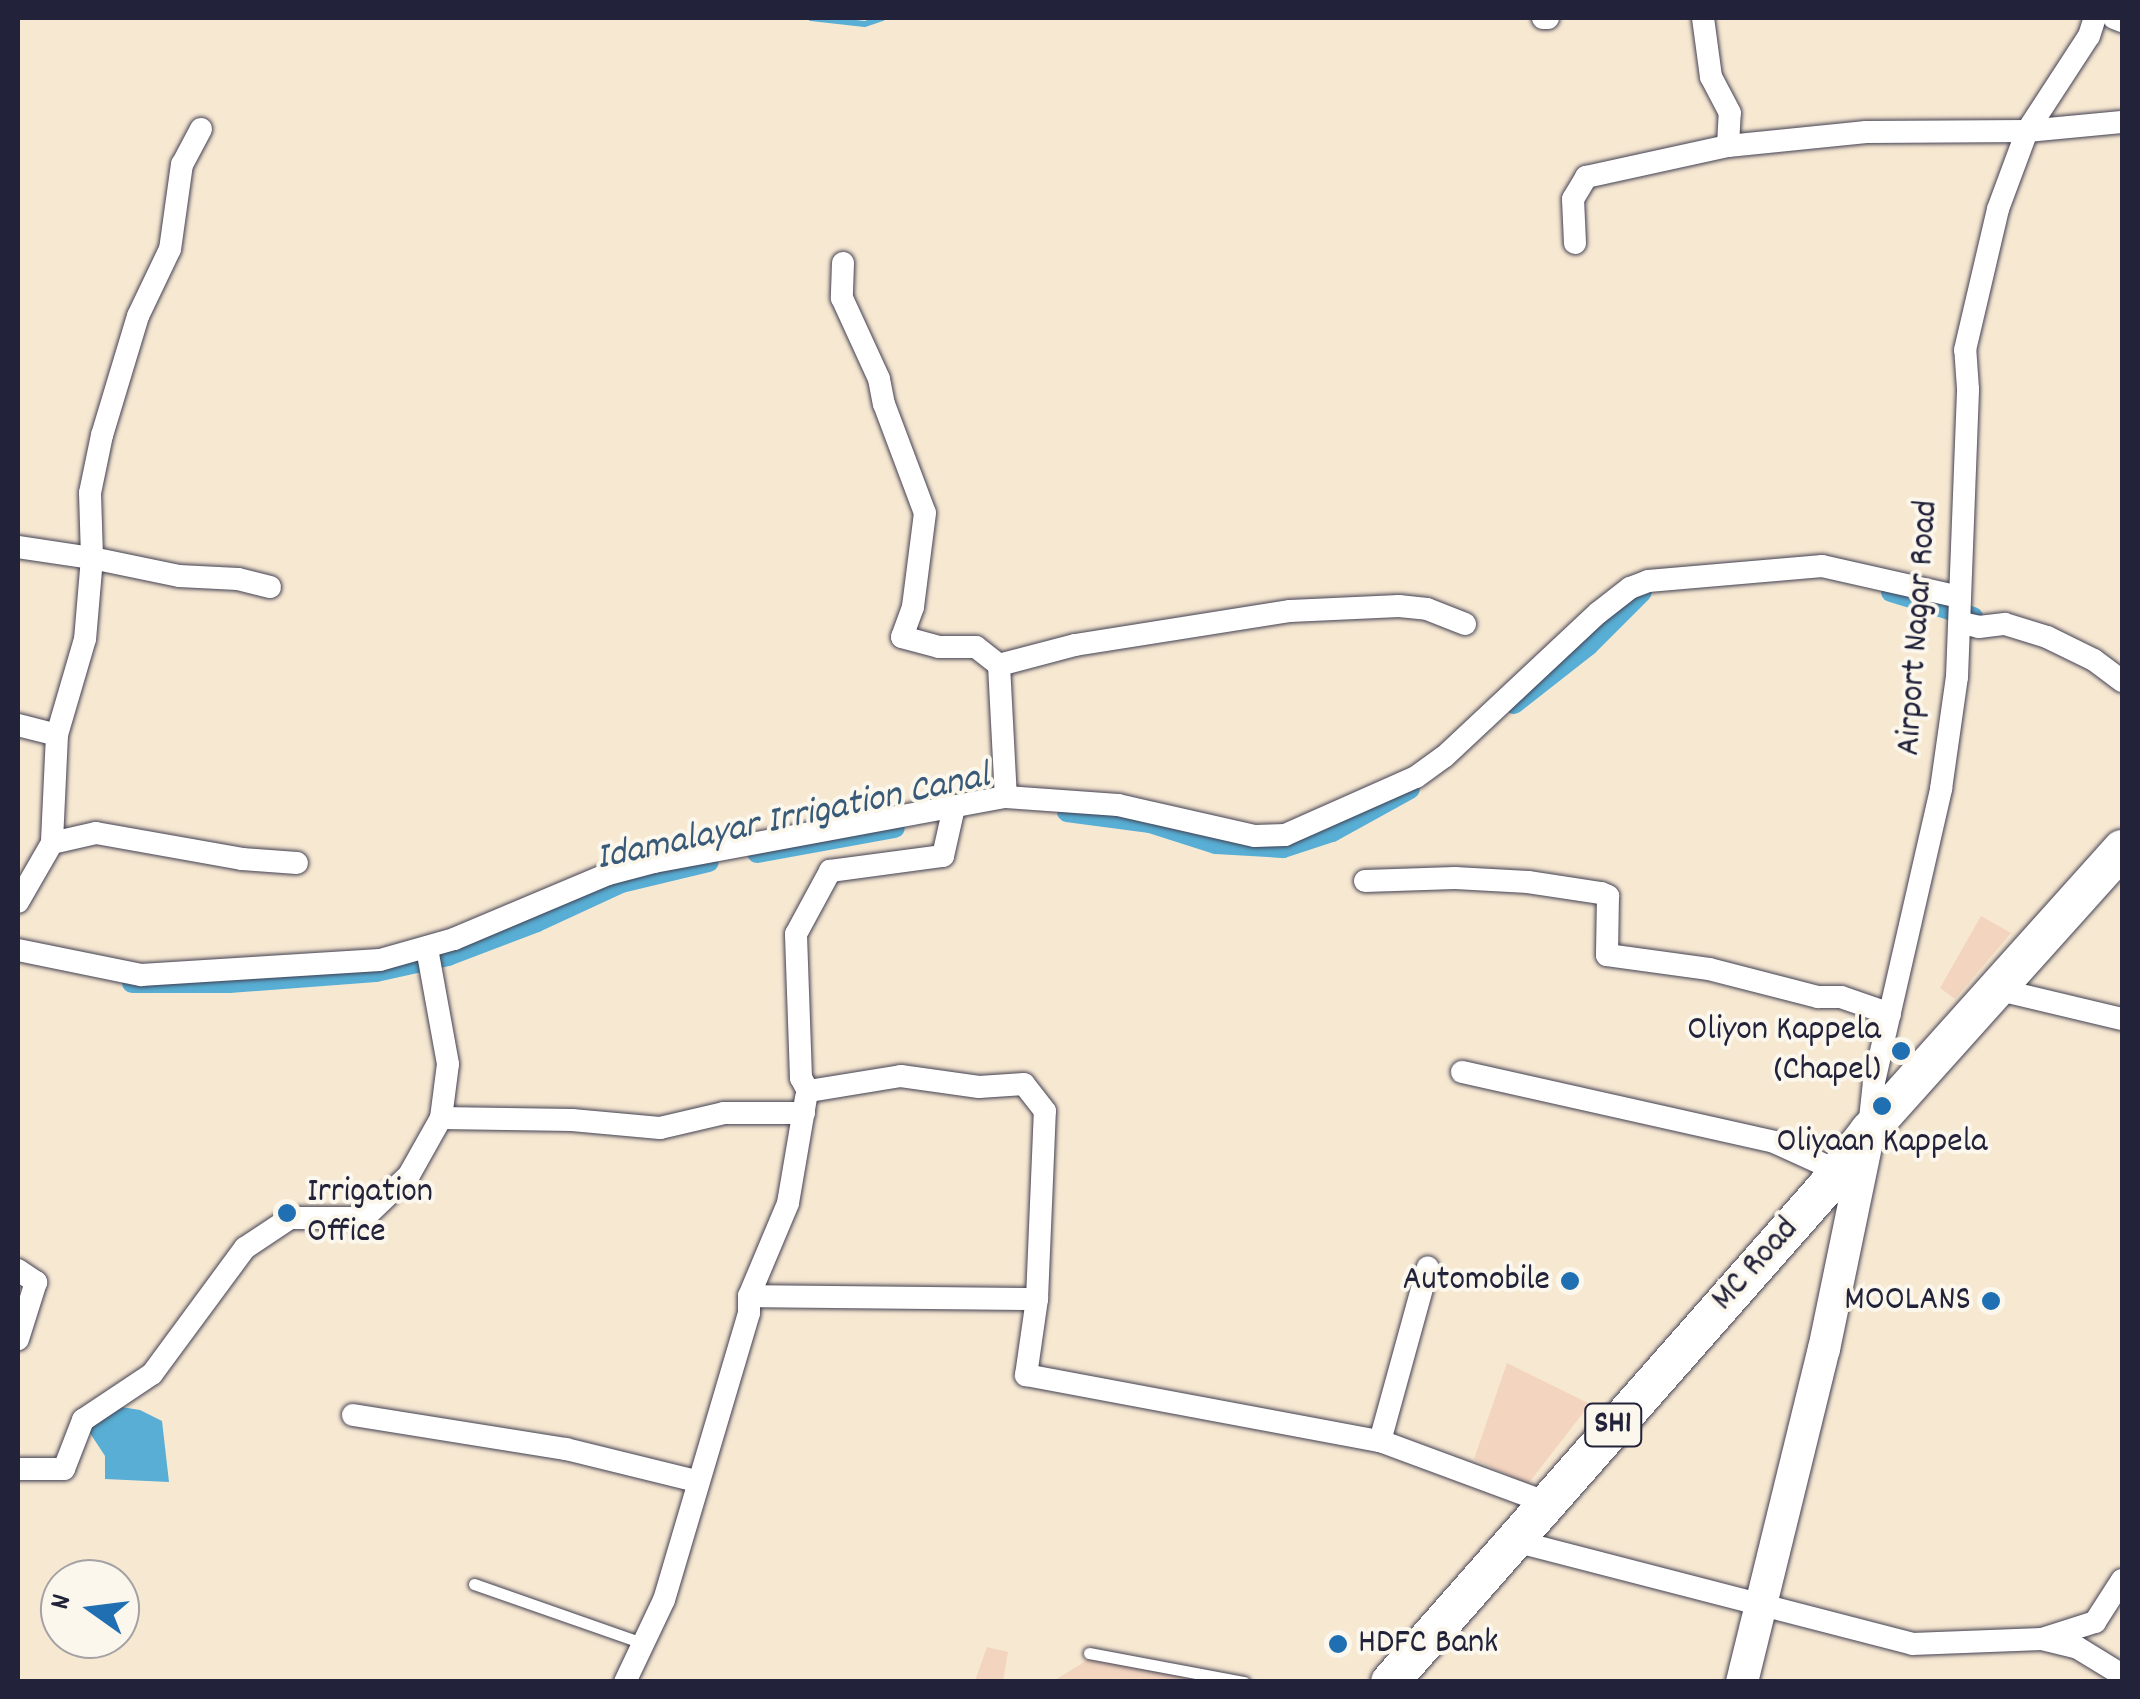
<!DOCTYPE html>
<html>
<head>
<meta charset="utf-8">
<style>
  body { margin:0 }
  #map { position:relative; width:2140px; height:1699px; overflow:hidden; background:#f7e8d2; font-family:Dekko,sans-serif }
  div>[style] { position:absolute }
  .built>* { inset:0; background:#f3d4bf }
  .water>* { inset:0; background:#58aed4 }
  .stream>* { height:6px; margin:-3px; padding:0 3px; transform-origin:3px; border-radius:3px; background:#58aed4 }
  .canal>* { height:20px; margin:-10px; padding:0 10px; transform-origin:10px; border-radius:10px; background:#58aed4 }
  .roads { filter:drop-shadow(0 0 2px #424052) drop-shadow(0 0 2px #424052) }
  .lane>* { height:11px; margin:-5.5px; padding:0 5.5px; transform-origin:5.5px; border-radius:5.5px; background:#fff }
  .street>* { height:22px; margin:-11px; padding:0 11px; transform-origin:11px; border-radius:11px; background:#fff }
  .secondary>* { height:32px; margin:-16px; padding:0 16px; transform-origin:16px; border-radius:16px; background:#fff }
  .primary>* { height:38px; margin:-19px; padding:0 19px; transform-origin:19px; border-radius:19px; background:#fff }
  .dots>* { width:28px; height:28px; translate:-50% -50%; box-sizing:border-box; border:5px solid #fbf7ec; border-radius:50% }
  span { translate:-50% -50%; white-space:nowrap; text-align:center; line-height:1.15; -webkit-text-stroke:8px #fbf7ec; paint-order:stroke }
  .shield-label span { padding:2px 8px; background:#fbf7ec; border:2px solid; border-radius:8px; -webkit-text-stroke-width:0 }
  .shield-label { font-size:32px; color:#22223b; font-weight:700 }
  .street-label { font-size:35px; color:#22223b }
  .poi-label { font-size:35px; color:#22223b }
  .right { translate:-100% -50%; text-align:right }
  .left { translate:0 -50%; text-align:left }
  .water-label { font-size:38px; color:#385a78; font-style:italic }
  .frame { position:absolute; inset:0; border:20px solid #22223b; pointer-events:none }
  .north { position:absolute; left:40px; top:1559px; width:100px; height:100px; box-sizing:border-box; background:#fbf7ec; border:2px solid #a4a2a5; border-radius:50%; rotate:284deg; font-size:28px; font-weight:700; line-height:40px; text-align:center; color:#22223b }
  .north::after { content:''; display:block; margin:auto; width:35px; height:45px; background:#1f6fb2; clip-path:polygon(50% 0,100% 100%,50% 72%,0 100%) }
</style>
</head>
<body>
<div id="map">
  <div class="built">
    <i style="clip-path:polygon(1981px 916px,2011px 933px,1955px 999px,1940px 988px)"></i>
    <i style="clip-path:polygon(1507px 1363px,1590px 1404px,1528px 1484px,1474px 1459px)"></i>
    <i style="clip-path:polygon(987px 1647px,1008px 1652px,1003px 1681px,975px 1681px)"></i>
    <i style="clip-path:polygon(1089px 1659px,1237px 1681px,1052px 1682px)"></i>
  </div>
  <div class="water">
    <i style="clip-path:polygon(115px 1406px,140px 1410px,162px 1421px,169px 1482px,105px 1479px,105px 1456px,88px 1430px)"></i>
  </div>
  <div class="stream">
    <i style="left:811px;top:18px;width:54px;rotate:6.3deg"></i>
    <i style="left:865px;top:24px;width:18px;rotate:-19deg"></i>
  </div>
  <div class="canal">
    <i style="left:1891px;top:592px;width:86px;rotate:17deg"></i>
    <i style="left:1514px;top:704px;width:94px;rotate:-38.1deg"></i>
    <i style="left:1588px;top:646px;width:76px;rotate:-45deg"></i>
    <i style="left:1067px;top:812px;width:84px;rotate:7.5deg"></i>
    <i style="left:1150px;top:823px;width:69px;rotate:17.7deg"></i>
    <i style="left:1216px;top:844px;width:67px;rotate:3.4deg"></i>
    <i style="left:1283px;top:848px;width:52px;rotate:-18.1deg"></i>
    <i style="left:1332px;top:832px;width:89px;rotate:-28.9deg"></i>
    <i style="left:757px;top:853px;width:140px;rotate:-10.3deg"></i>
    <i style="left:132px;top:983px;width:97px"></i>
    <i style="left:229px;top:983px;width:147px;rotate:-4.3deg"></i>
    <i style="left:376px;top:972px;width:74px;rotate:-12.5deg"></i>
    <i style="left:448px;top:956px;width:95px;rotate:-20.9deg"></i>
    <i style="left:537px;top:922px;width:93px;rotate:-24.9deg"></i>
    <i style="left:621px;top:883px;width:90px;rotate:-13.4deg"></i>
  </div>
  <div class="roads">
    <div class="lane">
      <i style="left:474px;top:1584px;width:181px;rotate:19.3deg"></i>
      <i style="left:1089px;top:1653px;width:158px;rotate:10.6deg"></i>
    </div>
    <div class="street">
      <i style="left:1543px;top:18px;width:5px"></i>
      <i style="left:2114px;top:18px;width:9px;rotate:21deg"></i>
      <i style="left:201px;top:129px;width:40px;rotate:118deg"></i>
      <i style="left:182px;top:164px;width:86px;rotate:98deg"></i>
      <i style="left:170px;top:249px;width:74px;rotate:115.5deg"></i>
      <i style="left:138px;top:316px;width:124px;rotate:106.8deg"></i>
      <i style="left:102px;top:435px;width:59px;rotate:101.7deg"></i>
      <i style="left:90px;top:493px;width:65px;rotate:88.2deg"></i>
      <i style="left:92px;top:558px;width:89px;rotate:11.7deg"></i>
      <i style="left:179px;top:576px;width:59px;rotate:2.9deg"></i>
      <i style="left:238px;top:579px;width:33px;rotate:14deg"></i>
      <i style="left:1728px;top:146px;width:139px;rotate:-5.8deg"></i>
      <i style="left:1866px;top:132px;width:161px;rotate:-0.4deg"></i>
      <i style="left:2027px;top:131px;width:95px;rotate:-5.4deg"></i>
      <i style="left:1575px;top:243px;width:44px;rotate:-92.6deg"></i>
      <i style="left:1573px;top:199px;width:26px;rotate:-59deg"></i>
      <i style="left:1586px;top:177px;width:145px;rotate:-12.3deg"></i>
      <i style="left:1728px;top:146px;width:33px;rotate:-87deg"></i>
      <i style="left:1730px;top:113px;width:41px;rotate:-117.8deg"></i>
      <i style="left:1711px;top:77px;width:60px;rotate:-97.7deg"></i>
      <i style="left:843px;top:263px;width:35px;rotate:92deg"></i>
      <i style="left:842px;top:298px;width:89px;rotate:65.4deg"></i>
      <i style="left:879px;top:379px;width:25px;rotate:79deg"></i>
      <i style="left:884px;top:404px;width:116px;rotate:69.4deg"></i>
      <i style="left:925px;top:513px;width:95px;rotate:97.3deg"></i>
      <i style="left:913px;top:607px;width:32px;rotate:110deg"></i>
      <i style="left:902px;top:637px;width:38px;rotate:15deg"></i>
      <i style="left:939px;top:647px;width:37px"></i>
      <i style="left:976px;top:647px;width:29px;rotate:38deg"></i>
      <i style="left:999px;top:665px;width:132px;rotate:87deg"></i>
      <i style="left:18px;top:547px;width:75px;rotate:8.5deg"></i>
      <i style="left:92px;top:558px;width:81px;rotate:94.9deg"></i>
      <i style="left:85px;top:639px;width:100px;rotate:106.3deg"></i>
      <i style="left:57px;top:735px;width:108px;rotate:92.7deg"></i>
      <i style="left:52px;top:843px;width:68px;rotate:120deg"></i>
      <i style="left:1962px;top:623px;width:17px;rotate:13deg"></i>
      <i style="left:1979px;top:627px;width:26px;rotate:-7deg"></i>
      <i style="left:2005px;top:624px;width:44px;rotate:17.2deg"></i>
      <i style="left:2047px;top:637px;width:52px;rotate:26.1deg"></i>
      <i style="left:2094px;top:660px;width:35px;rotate:37deg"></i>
      <i style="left:999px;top:665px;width:79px;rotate:-14.7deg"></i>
      <i style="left:1075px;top:645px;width:218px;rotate:-9deg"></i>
      <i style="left:1290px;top:611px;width:109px;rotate:-2.6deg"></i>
      <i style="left:1399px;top:606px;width:28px;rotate:6deg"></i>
      <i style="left:1427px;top:609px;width:41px;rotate:21.5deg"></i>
      <i style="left:18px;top:725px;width:40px;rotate:14.4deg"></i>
      <i style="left:52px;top:843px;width:45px;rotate:-12.8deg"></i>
      <i style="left:96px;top:833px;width:148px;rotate:10.1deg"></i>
      <i style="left:242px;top:859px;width:55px;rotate:4.2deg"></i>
      <i style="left:1365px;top:881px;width:90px;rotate:-1.9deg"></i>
      <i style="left:1455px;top:878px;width:73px;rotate:3.1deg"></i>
      <i style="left:1528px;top:882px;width:74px;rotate:8.6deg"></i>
      <i style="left:1601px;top:893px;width:8px;rotate:23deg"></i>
      <i style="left:1608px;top:896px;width:59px;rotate:91deg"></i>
      <i style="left:1607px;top:955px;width:103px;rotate:7.8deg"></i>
      <i style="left:1709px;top:969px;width:113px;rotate:14.4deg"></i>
      <i style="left:1818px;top:997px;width:23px"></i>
      <i style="left:1841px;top:997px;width:52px;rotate:19.1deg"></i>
      <i style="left:18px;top:950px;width:126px;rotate:11.5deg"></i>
      <i style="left:141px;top:975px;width:239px;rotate:-3.6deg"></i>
      <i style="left:380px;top:960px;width:77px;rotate:-15.8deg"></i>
      <i style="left:454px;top:939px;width:167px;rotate:-22.9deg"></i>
      <i style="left:608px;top:874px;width:48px;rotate:-14.6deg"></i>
      <i style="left:654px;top:862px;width:358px;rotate:-10.5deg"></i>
      <i style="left:1006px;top:797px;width:112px;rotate:4.1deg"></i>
      <i style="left:1118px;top:805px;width:140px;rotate:12.8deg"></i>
      <i style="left:1255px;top:836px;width:30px;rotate:-2deg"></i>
      <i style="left:1285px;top:835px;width:143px;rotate:-23.9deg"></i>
      <i style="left:1416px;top:777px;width:34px;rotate:-36deg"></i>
      <i style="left:1444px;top:757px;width:211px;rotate:-43.1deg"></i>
      <i style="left:1598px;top:613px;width:41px;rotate:-38deg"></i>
      <i style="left:1630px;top:588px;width:19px;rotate:-21deg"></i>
      <i style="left:1648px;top:581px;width:175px;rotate:-4.9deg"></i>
      <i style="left:1822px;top:566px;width:141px;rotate:12.7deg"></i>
      <i style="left:2000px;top:990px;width:125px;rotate:13.4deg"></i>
      <i style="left:1462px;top:1072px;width:320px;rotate:12.6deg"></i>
      <i style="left:1774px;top:1142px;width:70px;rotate:24.4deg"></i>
      <i style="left:441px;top:1118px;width:131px;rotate:0.9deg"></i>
      <i style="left:572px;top:1120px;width:88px;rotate:5.2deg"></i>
      <i style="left:660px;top:1128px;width:66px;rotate:-13.2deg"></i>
      <i style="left:724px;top:1113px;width:80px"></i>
      <i style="left:1869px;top:1128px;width:46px;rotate:-83.8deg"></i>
      <i style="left:1874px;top:1082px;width:301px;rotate:-77.1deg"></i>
      <i style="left:1941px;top:789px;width:113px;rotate:-81.9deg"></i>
      <i style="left:1957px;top:677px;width:288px;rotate:-87.8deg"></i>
      <i style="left:1968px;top:389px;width:39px;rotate:-94deg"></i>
      <i style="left:1965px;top:350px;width:145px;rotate:-76.8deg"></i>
      <i style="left:1998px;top:209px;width:83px;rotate:-69.6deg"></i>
      <i style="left:2027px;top:131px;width:113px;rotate:-56.9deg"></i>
      <i style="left:2089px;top:36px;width:19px;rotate:-72deg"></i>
      <i style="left:18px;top:1270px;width:22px;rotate:34deg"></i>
      <i style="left:36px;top:1282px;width:60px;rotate:107.5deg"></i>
      <i style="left:749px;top:1296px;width:101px;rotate:-67.2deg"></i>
      <i style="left:788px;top:1203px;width:107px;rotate:-80.3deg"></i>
      <i style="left:1037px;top:1299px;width:77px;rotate:98.2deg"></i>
      <i style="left:1026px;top:1375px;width:360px;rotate:10.6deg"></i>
      <i style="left:1380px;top:1441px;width:176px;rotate:20.3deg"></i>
      <i style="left:353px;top:1415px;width:216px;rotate:9.1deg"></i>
      <i style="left:566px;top:1449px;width:134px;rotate:13.8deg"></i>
      <i style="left:1380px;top:1441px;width:180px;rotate:-74.6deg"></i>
      <i style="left:18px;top:1469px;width:46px"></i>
      <i style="left:64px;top:1469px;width:53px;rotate:-68.8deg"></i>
      <i style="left:83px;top:1420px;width:83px;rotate:-33.7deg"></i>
      <i style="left:152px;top:1374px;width:157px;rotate:-53.6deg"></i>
      <i style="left:245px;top:1248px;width:54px;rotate:-33.7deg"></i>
      <i style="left:290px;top:1218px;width:74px"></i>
      <i style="left:364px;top:1218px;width:62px;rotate:-43.7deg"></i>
      <i style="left:409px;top:1175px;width:65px;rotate:-60.7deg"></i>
      <i style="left:441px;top:1118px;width:54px;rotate:-82.6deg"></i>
      <i style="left:448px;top:1064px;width:118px;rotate:-100.3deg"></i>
      <i style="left:1511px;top:1540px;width:414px;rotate:14.5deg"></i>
      <i style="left:1912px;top:1644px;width:130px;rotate:-2.2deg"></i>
      <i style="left:2042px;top:1639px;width:37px;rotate:14deg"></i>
      <i style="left:2078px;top:1648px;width:52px;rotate:31.5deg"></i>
      <i style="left:2042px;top:1639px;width:56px;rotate:-17.8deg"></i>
      <i style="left:2095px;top:1622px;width:50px;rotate:-57.3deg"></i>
      <i style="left:625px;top:1682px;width:91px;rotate:-64.6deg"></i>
      <i style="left:664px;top:1600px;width:299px;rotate:-73.5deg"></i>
      <i style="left:749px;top:1313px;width:17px;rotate:-90deg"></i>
      <i style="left:749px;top:1296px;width:288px;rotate:0.6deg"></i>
      <i style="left:1037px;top:1299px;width:188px;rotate:-87.6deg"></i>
      <i style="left:1045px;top:1111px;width:34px;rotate:-128deg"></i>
      <i style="left:1024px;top:1084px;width:45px;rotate:176.2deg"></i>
      <i style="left:979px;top:1087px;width:79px;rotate:-172deg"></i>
      <i style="left:901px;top:1076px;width:94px;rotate:170.8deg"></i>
      <i style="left:808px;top:1091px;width:15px;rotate:-118deg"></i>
      <i style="left:801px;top:1078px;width:144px;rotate:-92deg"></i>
      <i style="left:796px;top:934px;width:72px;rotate:-61.6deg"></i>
      <i style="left:830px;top:871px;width:114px;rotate:-7.6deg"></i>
      <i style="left:943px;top:856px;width:50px;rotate:-77.3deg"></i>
    </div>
    <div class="secondary">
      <i style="left:1742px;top:1682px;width:343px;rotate:-76.2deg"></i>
      <i style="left:1824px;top:1349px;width:223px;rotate:-78.3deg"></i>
    </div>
    <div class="primary">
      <i style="left:1390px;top:1682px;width:660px;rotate:-48.63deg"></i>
      <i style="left:1826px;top:1187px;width:71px;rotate:-52.5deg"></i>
      <i style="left:1869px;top:1131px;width:379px;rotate:-48.1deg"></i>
    </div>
  </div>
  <div class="dots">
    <i style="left:1901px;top:1051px;background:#1f6fb2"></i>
    <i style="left:1882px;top:1106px;background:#1f6fb2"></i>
    <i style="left:287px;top:1213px;background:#1f6fb2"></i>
    <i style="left:1570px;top:1281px;background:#1f6fb2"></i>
    <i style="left:1991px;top:1301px;background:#1f6fb2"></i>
    <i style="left:1338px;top:1644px;background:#1f6fb2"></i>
  </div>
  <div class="shield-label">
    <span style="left:1613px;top:1425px">SH1</span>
  </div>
  <div class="street-label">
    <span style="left:1919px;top:628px;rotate:-86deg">Airport Nagar Road</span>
    <span style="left:1756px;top:1265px;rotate:-48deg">MC Road</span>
  </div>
  <div class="poi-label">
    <span class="right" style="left:1881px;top:1051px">Oliyon Kappela<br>(Chapel)</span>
    <span style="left:1882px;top:1143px">Oliyaan Kappela</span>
    <span class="left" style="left:307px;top:1213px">Irrigation<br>Office</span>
    <span class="right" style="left:1550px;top:1281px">Automobile</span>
    <span class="right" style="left:1971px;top:1301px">MOOLANS</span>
    <span class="left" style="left:1358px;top:1644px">HDFC Bank</span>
  </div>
  <div class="water-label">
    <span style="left:793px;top:819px;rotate:-12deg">Idamalayar Irrigation Canal</span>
  </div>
  <div class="frame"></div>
  <div class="north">N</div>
</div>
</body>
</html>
